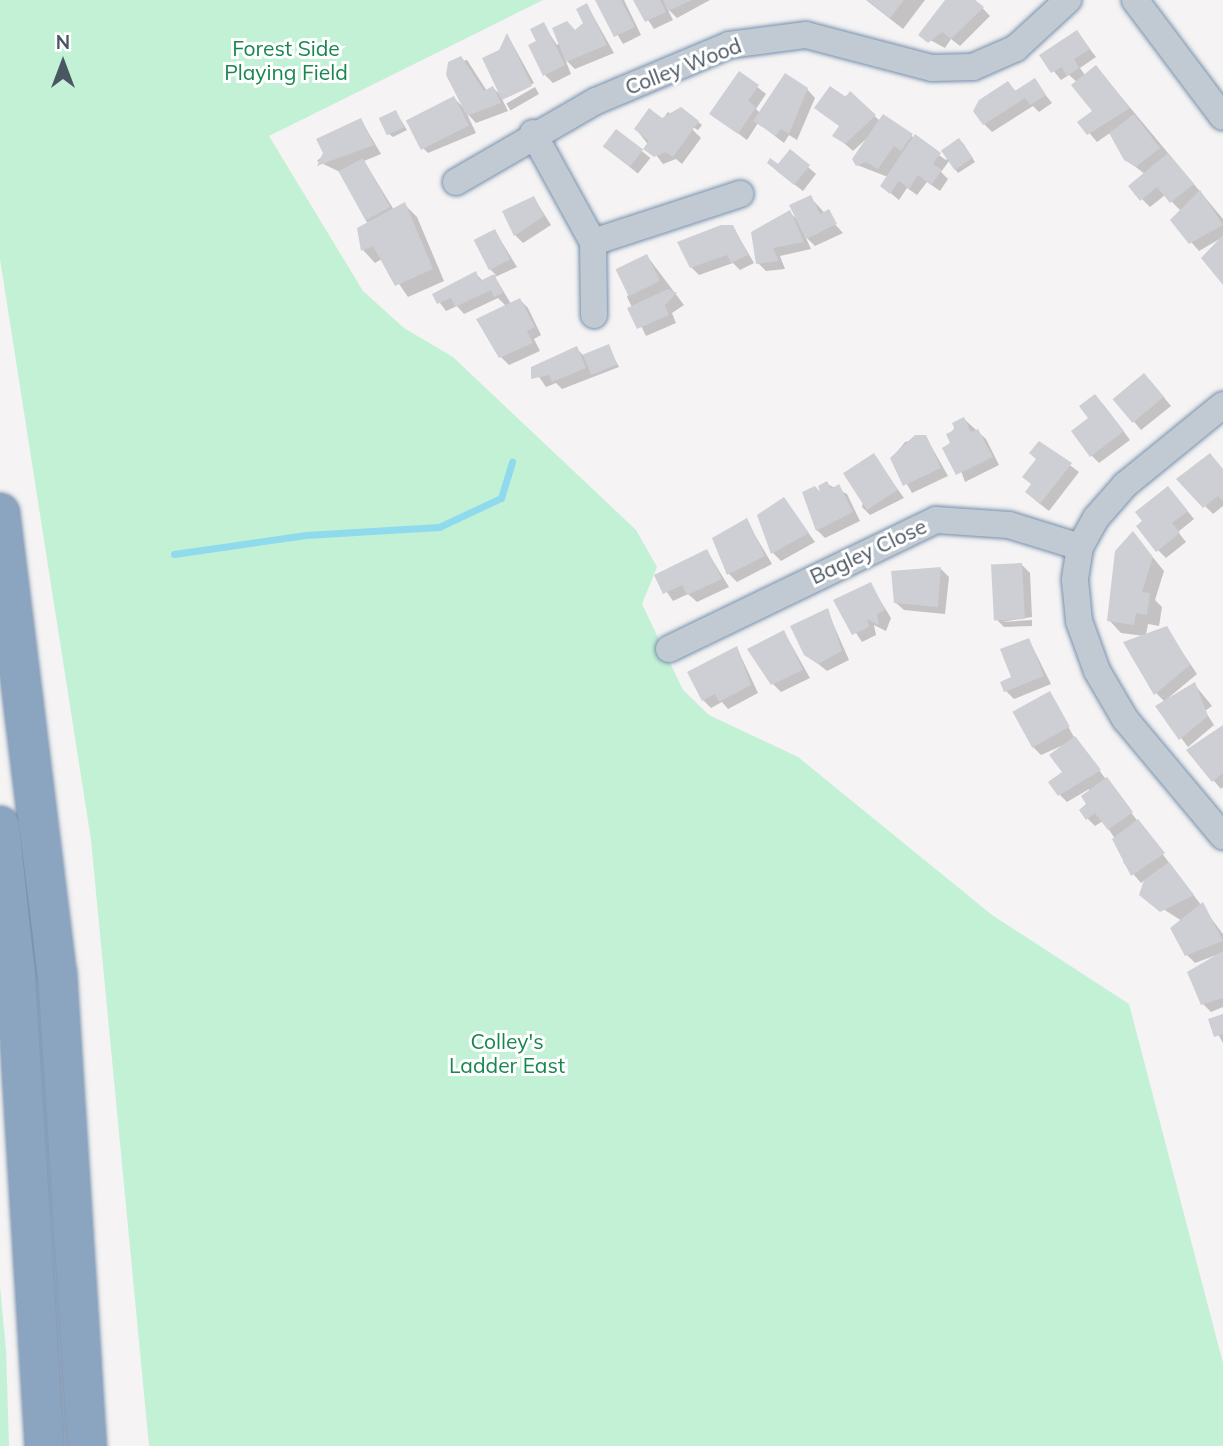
<!DOCTYPE html>
<html>
<head>
<meta charset="utf-8">
<style>
  body { margin:0 }
  #map { position:relative; width:1223px; height:1446px; overflow:hidden; background:#f5f3f3; font-family:Mulish,sans-serif }
  div>[style] { position:absolute }
  .green>* { inset:0; background:#c3f1d5 }
  .shadow>* { inset:0; background:#0003; transform-origin:0 0 }
  .stream>* { height:7px; margin:-3.5px; padding:0 3.5px; transform-origin:3.5px; border-radius:3.5px; background:#90daee }
  .building>* { inset:0; background:#cdcfd5; transform-origin:0 0 }
  .roads { filter:drop-shadow(0 0 2px #7690ad) drop-shadow(0 0 2px #7690ad) }
  .minor>* { height:26px; margin:-13px; padding:0 13px; transform-origin:13px; border-radius:13px; background:#c1cad2 }
  .highway>* { height:38px; margin:-19px; padding:0 19px; transform-origin:19px; border-radius:19px; background:#8ba5c1 }
  span { translate:-50% -50%; white-space:nowrap; text-align:center; line-height:1.15; -webkit-text-stroke:6px #fff; paint-order:stroke }
  .park-label { font-size:21px; color:#17864f }
  .street-label { font-size:21px; color:#4a5661 }
  .north { position:absolute; left:28px; top:28px; width:70px; height:70px; -webkit-text-stroke:5px #fff; paint-order:stroke; rotate:0deg; font-size:19px; font-weight:700; line-height:28px; text-align:center; color:#4a5661 }
  .north::after { content:''; display:block; margin:auto; width:24px; height:32px; background:#4a5661; clip-path:polygon(50% 0,100% 100%,50% 72%,0 100%) }
</style>
</head>
<body>
<div id="map">
  <div class="green">
    <i style="clip-path:polygon(0 0,543px 0,269px 136px,363px 291px,404px 328px,453px 357px,636px 530px,657px 567px,642px 604px,683px 690px,709px 715px,798px 757px,992px 915px,1129px 1004px,1223px 1363px,1223px 1446px,149px 1446px,91px 840px,0 259px)"></i>
    <i style="clip-path:polygon(0 1287px,6px 1350px,9px 1446px,0 1446px)"></i>
  </div>
  <div class="shadow">
    <i style="clip-path:polygon(597px 0,624px 0,641px 35px,623px 44px)"></i>
    <i style="clip-path:polygon(635px 0,710px 0,677px 18px,667px 8px,673px 20px,654px 29px)"></i>
    <i style="clip-path:polygon(866px 0,925px 0,903px 29px)"></i>
    <i style="clip-path:polygon(947px 0,975px 0,990px 16px,960px 46px,951px 39px,945px 48px,921px 35px)"></i>
    <i style="clip-path:polygon(587px 5px,614px 53px,575px 69px,565px 59px,571px 74px,553px 83px,545px 75px,539px 41px,543px 24px,557px 45px,585px 24px)"></i>
    <i style="clip-path:polygon(1077px 32px,1096px 57px,1080px 68px,1085px 75px,1103px 75px,1223px 219px,1223px 237px,1199px 251px,1172px 220px,1181px 211px,1165px 195px,1150px 207px,1142px 199px,1145px 174px,1125px 159px,1110px 133px,1097px 142px,1080px 122px,1094px 111px,1077px 82px,1069px 75px,1061px 80px,1041px 55px)"></i>
    <i style="clip-path:polygon(508px 36px,534px 83px,502px 99px,508px 111px,476px 123px,466px 112px,476px 133px,428px 153px,420px 145px,454px 98px,465px 109px,449px 64px,467px 60px,487px 91px,493px 88px,502px 96px,500px 51px)"></i>
    <i style="clip-path:polygon(740px 73px,766px 94px,756px 109px,760px 113px,807px 89px,815px 98px,797px 140px,789px 135px,784px 143px,758px 123px,747px 140px,711px 113px)"></i>
    <i style="clip-path:polygon(1034px 81px,1052px 103px,1039px 112px,1033px 106px,992px 132px,984px 124px,1008px 84px,1017px 92px)"></i>
    <i style="left:535px;top:87px;width:8px;height:33px;rotate:60deg"></i>
    <i style="clip-path:polygon(850px 94px,880px 121px,884px 117px,946px 160px,963px 143px,975px 162px,958px 173px,949px 161px,941px 172px,948px 179px,940px 191px,927px 182px,917px 195px,907px 188px,899px 200px,882px 186px,888px 177px,857px 165px,866px 139px,853px 151px,835px 135px,841px 127px,817px 108px)"></i>
    <i style="clip-path:polygon(681px 109px,702px 125px,698px 130px,687px 124px,701px 138px,682px 164px,676px 159px,663px 164px,636px 129px,650px 111px,662px 120px,668px 112px,685px 124px)"></i>
    <i style="clip-path:polygon(396px 112px,407px 130px,393px 137px,389px 134px)"></i>
    <i style="clip-path:polygon(361px 120px,381px 154px,364px 161px,394px 210px,404px 204px,417px 217px,444px 281px,408px 297px,382px 259px,375px 263px,363px 250px,359px 229px,368px 224px,340px 172px,317px 161px)"></i>
    <i style="left:617px;top:131px;width:43px;height:20px;rotate:39deg"></i>
    <i style="clip-path:polygon(808px 167px,816px 174px,803px 191px,777px 171px)"></i>
    <i style="clip-path:polygon(810px 197px,843px 233px,815px 246px,805px 236px,811px 249px,780px 256px,785px 269px,766px 271px,758px 263px,789px 212px,799px 221px)"></i>
    <i style="clip-path:polygon(534px 198px,551px 225px,523px 243px,515px 235px)"></i>
    <i style="clip-path:polygon(733px 227px,754px 263px,740px 270px,733px 263px,699px 275px,691px 267px)"></i>
    <i style="clip-path:polygon(495px 231px,517px 267px,495px 277px,511px 304px,520px 300px,528px 308px,541px 335px,534px 339px,540px 351px,509px 365px,501px 357px,506px 306px,498px 298px,464px 314px,457px 306px,446px 311px,434px 295px,475px 273px,483px 281px,496px 275px,489px 268px)"></i>
    <i style="clip-path:polygon(647px 256px,684px 305px,672px 313px,676px 323px,646px 336px,627px 297px)"></i>
    <i style="clip-path:polygon(608px 346px,619px 367px,562px 389px,556px 383px,546px 387px,533px 368px,576px 348px,584px 356px)"></i>
    <i style="clip-path:polygon(1152px 383px,1171px 406px,1141px 430px,1115px 399px)"></i>
    <i style="clip-path:polygon(1103px 404px,1130px 440px,1099px 463px,1091px 455px,1090px 419px)"></i>
    <i style="clip-path:polygon(964px 419px,986px 439px,999px 465px,965px 482px,948px 435px)"></i>
    <i style="clip-path:polygon(926px 437px,948px 476px,912px 493px,892px 458px,905px 442px)"></i>
    <i style="clip-path:polygon(1040px 443px,1079px 472px,1049px 511px,1035px 500px,1033px 485px)"></i>
    <i style="clip-path:polygon(873px 455px,904px 498px,870px 515px,862px 507px)"></i>
    <i style="clip-path:polygon(1223px 471px,1223px 506px,1213px 514px,1179px 480px)"></i>
    <i style="clip-path:polygon(827px 484px,847px 494px,860px 521px,825px 538px,817px 530px,820px 487px)"></i>
    <i style="clip-path:polygon(1176px 497px,1194px 519px,1178px 532px,1186px 542px,1166px 558px,1158px 550px)"></i>
    <i style="clip-path:polygon(784px 499px,815px 542px,781px 561px,773px 553px)"></i>
    <i style="clip-path:polygon(746px 520px,772px 564px,737px 582px,729px 574px)"></i>
    <i style="clip-path:polygon(1133px 533px,1164px 571px,1155px 600px,1162px 607px,1159px 626px,1148px 624px,1146px 635px,1166px 628px,1197px 674px,1167px 699px,1195px 685px,1212px 706px,1205px 711px,1214px 725px,1188px 747px,1157px 706px,1165px 702px,1156px 693px,1144px 636px,1121px 633px,1109px 620px)"></i>
    <i style="clip-path:polygon(707px 551px,729px 587px,697px 602px,688px 594px,673px 601px,656px 576px)"></i>
    <i style="clip-path:polygon(1022px 565px,1030px 573px,1032px 617px,1001px 622px,1032px 620px,1032px 626px,1004px 627px,996px 619px)"></i>
    <i style="clip-path:polygon(941px 569px,949px 577px,945px 614px,904px 610px,895px 602px)"></i>
    <i style="clip-path:polygon(870px 584px,891px 618px,886px 631px,874px 625px,876px 635px,862px 642px,835px 601px)"></i>
    <i style="clip-path:polygon(827px 610px,849px 660px,827px 671px,806px 654px)"></i>
    <i style="clip-path:polygon(784px 632px,810px 678px,781px 692px,773px 684px)"></i>
    <i style="clip-path:polygon(1029px 640px,1051px 684px,1014px 699px,1006px 691px)"></i>
    <i style="clip-path:polygon(737px 648px,758px 693px,728px 709px,722px 702px,711px 708px,703px 700px)"></i>
    <i style="clip-path:polygon(1049px 693px,1074px 737px,1223px 934px,1223px 1007px,1211px 1012px,1203px 1004px,1219px 954px,1195px 963px,1187px 955px,1182px 921px,1141px 895px,1147px 878px,1141px 883px,1123px 862px,1128px 858px,1103px 821px,1095px 826px,1087px 818px,1089px 789px,1067px 802px,1059px 794px,1068px 743px,1041px 755px,1033px 747px)"></i>
    <i style="clip-path:polygon(1223px 727px,1223px 787px,1221px 789px,1188px 751px)"></i>
    <i style="clip-path:polygon(1223px 1014px,1223px 1043px,1210px 1020px)"></i>
  </div>
  <div class="stream">
    <i style="left:174px;top:554px;width:133px;rotate:-8.2deg"></i>
    <i style="left:306px;top:535px;width:133px;rotate:-3.4deg"></i>
    <i style="left:439px;top:527px;width:68px;rotate:-25.1deg"></i>
    <i style="left:501px;top:498px;width:38px;rotate:-73deg"></i>
  </div>
  <div class="building">
    <i style="clip-path:polygon(595px 0,621px 0,635px 27px,614px 37px)"></i>
    <i style="clip-path:polygon(633px 0,660px 0,666px 12px,645px 22px)"></i>
    <i style="clip-path:polygon(663px 0,692px 0,668px 11px)"></i>
    <i style="clip-path:polygon(867px 0,904px 0,890px 18px)"></i>
    <i style="clip-path:polygon(945px 0,975px 0,984px 7px,951px 39px,942px 32px,928px 43px,918px 35px)"></i>
    <i style="clip-path:polygon(587px 3px,607px 45px,566px 62px,552px 28px,567px 21px,575px 30px,583px 23px,576px 9px)"></i>
    <i style="clip-path:polygon(544px 22px,565px 65px,543px 76px,528px 45px,536px 41px,530px 29px)"></i>
    <i style="clip-path:polygon(1077px 30px,1090px 49px,1074px 59px,1079px 68px,1067px 76px,1062px 67px,1051px 73px,1039px 55px)"></i>
    <i style="clip-path:polygon(507px 33px,532px 86px,502px 100px,482px 58px,499px 50px)"></i>
    <i style="clip-path:polygon(461px 56px,484px 91px,493px 86px,501px 103px,467px 116px,446px 75px,448px 62px)"></i>
    <i style="clip-path:polygon(1096px 65px,1130px 108px,1087px 135px,1077px 122px,1092px 111px,1071px 85px)"></i>
    <i style="clip-path:polygon(739px 71px,759px 85px,748px 101px,756px 107px,738px 134px,709px 114px)"></i>
    <i style="clip-path:polygon(785px 73px,808px 88px,789px 134px,781px 129px,776px 136px,753px 121px)"></i>
    <i style="clip-path:polygon(1035px 78px,1046px 95px,1030px 105px,1025px 98px,983px 125px,973px 111px,979px 100px,1008px 81px,1015px 91px)"></i>
    <i style="clip-path:polygon(830px 86px,846px 97px,850px 91px,876px 115px,845px 144px,832px 136px,839px 126px,814px 108px)"></i>
    <i style="left:454px;top:96px;width:33px;height:54px;rotate:63deg"></i>
    <i style="clip-path:polygon(681px 107px,699px 121px,673px 157px,666px 152px,654px 157px,643px 149px,649px 141px,634px 129px,649px 108px,662px 118px)"></i>
    <i style="left:396px;top:110px;width:19px;height:19px;rotate:65deg"></i>
    <i style="clip-path:polygon(883px 114px,913px 134px,901px 151px,894px 146px,878px 169px,866px 162px,856px 166px,852px 159px)"></i>
    <i style="clip-path:polygon(1134px 114px,1160px 148px,1136px 167px,1124px 160px,1109px 133px)"></i>
    <i style="clip-path:polygon(361px 118px,374px 145px,317px 166px,323px 153px,316px 139px)"></i>
    <i style="left:616px;top:129px;width:34px;height:22px;rotate:37deg"></i>
    <i style="clip-path:polygon(915px 134px,941px 153px,933px 164px,942px 170px,931px 185px,918px 175px,909px 189px,899px 181px,890px 194px,880px 186px)"></i>
    <i style="left:959px;top:138px;width:24px;height:22px;rotate:55deg"></i>
    <i style="clip-path:polygon(790px 149px,810px 165px,794px 185px,767px 163px,770px 158px,778px 164px)"></i>
    <i style="clip-path:polygon(1168px 153px,1194px 184px,1170px 203px,1157px 187px,1140px 201px,1128px 186px)"></i>
    <i style="left:363px;top:158px;width:56px;height:28px;rotate:61deg"></i>
    <i style="clip-path:polygon(1200px 190px,1223px 225px,1189px 244px,1170px 220px)"></i>
    <i style="clip-path:polygon(811px 195px,820px 214px,829px 209px,837px 224px,806px 239px,789px 205px)"></i>
    <i style="clip-path:polygon(534px 196px,544px 216px,514px 236px,502px 211px)"></i>
    <i style="clip-path:polygon(405px 202px,433px 269px,395px 286px,373px 246px,361px 251px,357px 228px)"></i>
    <i style="clip-path:polygon(790px 210px,804px 242px,773px 248px,779px 261px,756px 264px,751px 232px)"></i>
    <i style="clip-path:polygon(721px 225px,733px 225px,748px 255px,731px 263px,727px 255px,690px 268px,677px 242px)"></i>
    <i style="left:495px;top:229px;width:34px;height:24px;rotate:63deg"></i>
    <i style="clip-path:polygon(1223px 235px,1223px 285px,1201px 258px)"></i>
    <i style="left:647px;top:254px;width:30px;height:35px;rotate:64deg"></i>
    <i style="clip-path:polygon(476px 271px,480px 281px,494px 274px,503px 293px,494px 297px,491px 290px,455px 307px,451px 298px,437px 304px,432px 294px)"></i>
    <i style="clip-path:polygon(668px 289px,677px 293px,665px 305px,669px 315px,637px 329px,627px 308px)"></i>
    <i style="clip-path:polygon(520px 298px,535px 327px,527px 331px,533px 343px,499px 358px,476px 319px)"></i>
    <i style="left:609px;top:344px;width:22px;height:28px;rotate:68deg"></i>
    <i style="clip-path:polygon(577px 346px,586px 368px,552px 382px,549px 375px,531px 379px,531px 367px)"></i>
    <i style="left:1144px;top:373px;width:31px;height:41px;rotate:50deg"></i>
    <i style="clip-path:polygon(1095px 394px,1124px 431px,1090px 457px,1071px 431px,1088px 418px,1079px 406px)"></i>
    <i style="clip-path:polygon(964px 417px,971px 432px,978px 429px,993px 457px,956px 475px,942px 448px,950px 443px,946px 434px,955px 430px,952px 423px)"></i>
    <i style="clip-path:polygon(915px 435px,926px 435px,941px 468px,903px 486px,890px 458px)"></i>
    <i style="clip-path:polygon(1039px 441px,1072px 463px,1040px 504px,1025px 492px,1031px 484px,1022px 477px,1036px 459px,1029px 453px)"></i>
    <i style="left:874px;top:453px;width:44px;height:37px;rotate:57deg"></i>
    <i style="clip-path:polygon(1210px 453px,1223px 469px,1223px 501px,1218px 496px,1203px 508px,1176px 479px)"></i>
    <i style="clip-path:polygon(827px 481px,831px 489px,839px 484px,853px 512px,816px 531px,802px 492px,815px 486px,821px 493px,818px 486px)"></i>
    <i style="clip-path:polygon(1168px 486px,1188px 511px,1172px 523px,1180px 533px,1156px 552px,1136px 526px,1142px 521px,1135px 512px)"></i>
    <i style="clip-path:polygon(784px 497px,809px 533px,771px 554px,757px 515px)"></i>
    <i style="clip-path:polygon(747px 518px,765px 556px,727px 575px,712px 538px)"></i>
    <i style="clip-path:polygon(1133px 531px,1153px 557px,1142px 592px,1150px 593px,1147px 615px,1136px 613px,1134px 625px,1107px 621px,1115px 551px)"></i>
    <i style="clip-path:polygon(707px 549px,722px 579px,687px 595px,682px 585px,663px 594px,654px 575px)"></i>
    <i style="left:1022px;top:563px;width:56px;height:31px;rotate:87deg"></i>
    <i style="clip-path:polygon(941px 567px,938px 607px,894px 603px,891px 571px)"></i>
    <i style="clip-path:polygon(871px 582px,885px 610px,877px 614px,879px 625px,867px 619px,869px 627px,852px 635px,833px 600px)"></i>
    <i style="clip-path:polygon(828px 608px,842px 651px,818px 664px,804px 655px,790px 626px)"></i>
    <i style="clip-path:polygon(1167px 626px,1190px 665px,1154px 695px,1123px 642px)"></i>
    <i style="clip-path:polygon(784px 630px,803px 670px,771px 685px,747px 649px)"></i>
    <i style="clip-path:polygon(1029px 638px,1044px 676px,1004px 692px,1000px 682px,1011px 677px,1000px 649px)"></i>
    <i style="clip-path:polygon(737px 646px,751px 685px,719px 702px,715px 694px,702px 701px,687px 672px)"></i>
    <i style="clip-path:polygon(1195px 682px,1208px 716px,1179px 740px,1155px 706px)"></i>
    <i style="left:1050px;top:691px;width:41px;height:43px;rotate:61deg"></i>
    <i style="clip-path:polygon(1223px 725px,1223px 773px,1212px 782px,1186px 750px)"></i>
    <i style="clip-path:polygon(1075px 736px,1101px 770px,1058px 796px,1048px 782px,1062px 772px,1049px 755px)"></i>
    <i style="clip-path:polygon(1107px 777px,1133px 812px,1108px 830px,1095px 813px,1086px 820px,1079px 810px,1086px 804px,1081px 796px)"></i>
    <i style="clip-path:polygon(1138px 819px,1165px 853px,1131px 876px,1112px 839px)"></i>
    <i style="clip-path:polygon(1169px 862px,1194px 895px,1160px 912px,1139px 895px,1144px 880px)"></i>
    <i style="clip-path:polygon(1203px 902px,1223px 941px,1185px 956px,1170px 928px)"></i>
    <i style="clip-path:polygon(1223px 951px,1223px 998px,1201px 1005px,1187px 972px)"></i>
    <i style="clip-path:polygon(1223px 1014px,1223px 1034px,1214px 1037px,1208px 1019px)"></i>
  </div>
  <div class="roads">
    <div class="minor">
      <i style="left:1135px;top:0;width:146px;rotate:53.1deg"></i>
      <i style="left:533px;top:133px;width:124px;rotate:61.2deg"></i>
      <i style="left:593px;top:242px;width:73px;rotate:89.2deg"></i>
      <i style="left:456px;top:182px;width:162px;rotate:-30.1deg"></i>
      <i style="left:596px;top:101px;width:144px;rotate:-22.8deg"></i>
      <i style="left:729px;top:45px;width:78px;rotate:-7.4deg"></i>
      <i style="left:806px;top:35px;width:130px;rotate:14.7deg"></i>
      <i style="left:932px;top:68px;width:41px;rotate:-1.4deg"></i>
      <i style="left:973px;top:67px;width:47px;rotate:-23.8deg"></i>
      <i style="left:1016px;top:48px;width:71px;rotate:-42.7deg"></i>
      <i style="left:593px;top:242px;width:155px;rotate:-18.1deg"></i>
      <i style="left:1223px;top:405px;width:127px;rotate:140.8deg"></i>
      <i style="left:1125px;top:485px;width:44px;rotate:131.3deg"></i>
      <i style="left:1096px;top:518px;width:33px;rotate:119deg"></i>
      <i style="left:1080px;top:547px;width:33px;rotate:99deg"></i>
      <i style="left:1075px;top:580px;width:41px;rotate:84.4deg"></i>
      <i style="left:1079px;top:621px;width:53px;rotate:70.2deg"></i>
      <i style="left:1097px;top:671px;width:56px;rotate:59.7deg"></i>
      <i style="left:1125px;top:719px;width:153px;rotate:50.1deg"></i>
      <i style="left:669px;top:649px;width:297px;rotate:-25.8deg"></i>
      <i style="left:936px;top:520px;width:73px;rotate:3.9deg"></i>
      <i style="left:1009px;top:525px;width:74px;rotate:17.2deg"></i>
    </div>
    <div class="highway">
      <i style="left:0;top:513px;width:465px;rotate:83deg"></i>
      <i style="left:57px;top:974px;width:473px;rotate:86.4deg"></i>
      <i style="left:0;top:826px;width:151px;rotate:83.9deg"></i>
      <i style="left:16px;top:976px;width:471px;rotate:86.5deg"></i>
    </div>
  </div>
  <div class="park-label">
    <span style="left:286px;top:60px">Forest Side<br>Playing Field</span>
    <span style="left:507px;top:1053px">Colley's<br>Ladder East</span>
  </div>
  <div class="street-label">
    <span style="left:683px;top:66px;rotate:-21deg">Colley Wood</span>
    <span style="left:868px;top:551px;rotate:-25deg">Bagley Close</span>
  </div>
  <div class="north">N</div>
</div>
</body>
</html>
